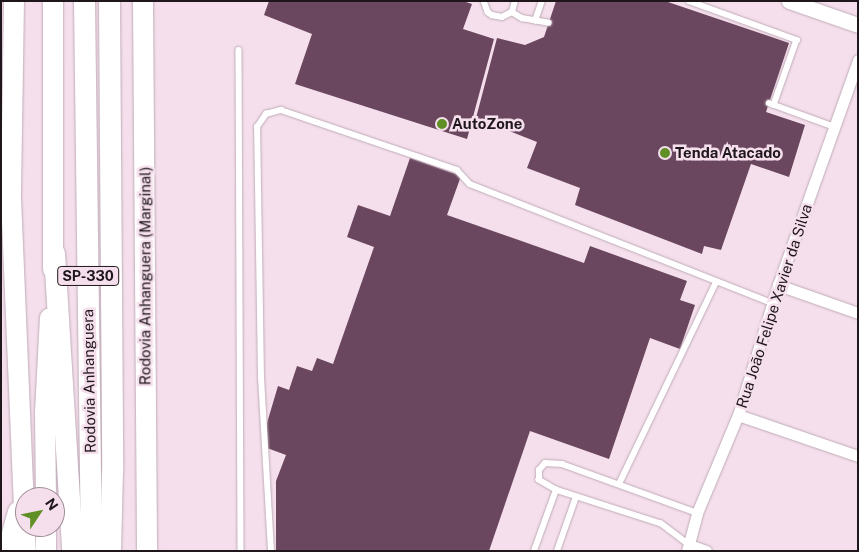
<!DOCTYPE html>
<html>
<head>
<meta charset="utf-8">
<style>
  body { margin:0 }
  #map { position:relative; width:859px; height:552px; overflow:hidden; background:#f5dfec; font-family:"Public Sans",sans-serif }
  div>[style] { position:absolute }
  .building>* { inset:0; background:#6a475e }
  .roads { filter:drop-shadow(0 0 1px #bfabb7) drop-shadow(0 0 1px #bfabb7) }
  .service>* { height:5.5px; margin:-2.75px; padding:0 2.75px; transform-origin:2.75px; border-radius:2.75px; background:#fff }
  .minor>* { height:11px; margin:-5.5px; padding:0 5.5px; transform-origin:5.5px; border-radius:5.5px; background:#fff }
  .tertiary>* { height:15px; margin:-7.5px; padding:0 7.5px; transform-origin:7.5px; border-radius:7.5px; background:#fff }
  .trunk>* { height:20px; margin:-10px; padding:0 10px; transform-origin:10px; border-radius:10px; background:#fff }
  .motorway>* { height:21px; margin:-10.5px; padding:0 10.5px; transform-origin:10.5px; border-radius:10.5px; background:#fff }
  .dots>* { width:14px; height:14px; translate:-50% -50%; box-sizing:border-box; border:2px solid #f5dfec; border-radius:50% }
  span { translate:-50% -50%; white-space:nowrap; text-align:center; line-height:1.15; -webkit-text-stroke:5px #f5dfec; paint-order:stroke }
  .shield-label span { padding:1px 4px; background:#f5dfec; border:1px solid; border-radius:4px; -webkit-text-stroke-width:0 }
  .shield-label { font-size:14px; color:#1e161b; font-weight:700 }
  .poi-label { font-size:15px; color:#1e161b; font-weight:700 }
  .left { translate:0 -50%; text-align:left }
  .street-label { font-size:15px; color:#1e161b }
  .frame { position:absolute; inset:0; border:2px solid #1e161b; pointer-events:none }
  .north { position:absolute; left:15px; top:487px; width:50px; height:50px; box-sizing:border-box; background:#f5dfec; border:1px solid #9f8f98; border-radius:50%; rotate:56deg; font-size:14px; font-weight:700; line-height:20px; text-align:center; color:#1e161b }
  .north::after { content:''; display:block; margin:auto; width:18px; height:22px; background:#5f8f25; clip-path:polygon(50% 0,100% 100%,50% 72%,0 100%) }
</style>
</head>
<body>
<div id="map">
  <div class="building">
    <i style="clip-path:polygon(269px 1px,463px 1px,472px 4px,463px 29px,494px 39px,467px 139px,295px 84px,312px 34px,264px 15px)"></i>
    <i style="clip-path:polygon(556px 1px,665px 1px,789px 43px,766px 112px,805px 125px,789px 177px,751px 164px,721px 250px,704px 246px,702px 254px,575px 205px,580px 188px,527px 168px,537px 142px,476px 118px,497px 38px,525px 45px,544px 37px)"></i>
    <i style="clip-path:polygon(410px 158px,461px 176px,447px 215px,584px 263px,590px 246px,687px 281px,680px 300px,695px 305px,680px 349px,650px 338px,609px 459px,530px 431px,489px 551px,276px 551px,276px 481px,286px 455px,267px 448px,267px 423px,278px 386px,289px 390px,297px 366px,312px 371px,317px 358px,333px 364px,374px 247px,347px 237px,358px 205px,390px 216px)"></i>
  </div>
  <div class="roads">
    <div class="service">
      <i style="left:484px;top:1px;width:12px;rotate:70deg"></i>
      <i style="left:488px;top:12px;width:5px;rotate:37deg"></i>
      <i style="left:492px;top:15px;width:10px;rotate:11deg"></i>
      <i style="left:502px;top:17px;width:11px;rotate:-27deg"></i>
      <i style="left:512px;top:12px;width:11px;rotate:-75deg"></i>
      <i style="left:689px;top:1px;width:115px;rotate:19.9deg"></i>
      <i style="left:797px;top:40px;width:69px;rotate:109.5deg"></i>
      <i style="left:512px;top:12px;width:12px;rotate:31deg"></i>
      <i style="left:522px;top:18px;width:27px;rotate:10deg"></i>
      <i style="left:535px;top:21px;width:21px;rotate:-71deg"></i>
      <i style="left:239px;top:50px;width:501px;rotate:89.77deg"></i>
      <i style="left:769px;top:103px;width:70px;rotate:20deg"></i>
      <i style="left:619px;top:484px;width:224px;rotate:-64.3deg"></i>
      <i style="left:689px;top:545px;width:35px;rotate:-143deg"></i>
      <i style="left:661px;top:524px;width:110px;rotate:-162.1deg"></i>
      <i style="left:556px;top:490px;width:20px;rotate:-150deg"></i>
      <i style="left:539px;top:480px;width:10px;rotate:-90deg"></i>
      <i style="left:539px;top:470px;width:9px;rotate:-49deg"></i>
      <i style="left:545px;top:463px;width:17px;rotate:3deg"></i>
      <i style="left:562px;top:464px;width:144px;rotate:19.9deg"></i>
      <i style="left:271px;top:551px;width:174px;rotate:-93.3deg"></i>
      <i style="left:261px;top:377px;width:250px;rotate:-90.9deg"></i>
      <i style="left:257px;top:127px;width:16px;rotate:-55deg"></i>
      <i style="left:266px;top:114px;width:16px;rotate:-15deg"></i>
      <i style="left:281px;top:110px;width:186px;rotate:18.8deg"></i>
      <i style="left:457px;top:170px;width:19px;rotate:47deg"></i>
      <i style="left:470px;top:184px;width:325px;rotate:21.5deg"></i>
      <i style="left:534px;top:551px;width:65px;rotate:-70.2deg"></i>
      <i style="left:557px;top:551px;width:57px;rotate:-70.6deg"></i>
    </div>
    <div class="minor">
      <i style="left:778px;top:285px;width:85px;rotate:19.3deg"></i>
      <i style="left:738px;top:415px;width:127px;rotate:18.9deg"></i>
      <i style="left:689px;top:545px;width:18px;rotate:19deg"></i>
      <i style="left:687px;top:551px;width:39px;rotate:-75deg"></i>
      <i style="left:697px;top:513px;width:106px;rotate:-67.3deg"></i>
      <i style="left:738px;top:415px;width:136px;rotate:-72.9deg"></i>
      <i style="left:778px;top:285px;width:239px;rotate:-70.4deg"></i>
    </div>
    <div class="tertiary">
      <i style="left:789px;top:1px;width:73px;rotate:19.2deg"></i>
    </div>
    <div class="trunk">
      <i style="left:14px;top:1px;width:197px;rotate:90.9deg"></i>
      <i style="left:11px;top:198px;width:353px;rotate:87.6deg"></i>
      <i style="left:143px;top:1px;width:550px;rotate:89.58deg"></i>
      <i style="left:53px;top:269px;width:268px;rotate:-90deg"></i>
      <i style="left:46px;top:497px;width:85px;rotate:-90.7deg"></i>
      <i style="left:45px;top:412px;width:94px;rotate:-87deg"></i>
      <i style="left:46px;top:527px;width:24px;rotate:90deg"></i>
      <i style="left:7px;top:551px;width:41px;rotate:-74.2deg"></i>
    </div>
    <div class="motorway">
      <i style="left:84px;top:1px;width:550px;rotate:89.27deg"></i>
      <i style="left:109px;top:1px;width:469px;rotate:89.6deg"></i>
      <i style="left:112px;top:470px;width:81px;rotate:91.4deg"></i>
      <i style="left:54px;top:253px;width:299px;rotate:86.5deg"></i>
    </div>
  </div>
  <div class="dots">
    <i style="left:442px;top:124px;background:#5f8f25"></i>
    <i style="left:665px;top:153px;background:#5f8f25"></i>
  </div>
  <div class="shield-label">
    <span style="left:88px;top:276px">SP-330</span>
  </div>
  <div class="poi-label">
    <span class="left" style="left:452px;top:124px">AutoZone</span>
    <span class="left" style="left:675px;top:153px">Tenda Atacado</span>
  </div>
  <div class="street-label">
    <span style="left:145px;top:276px;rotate:-90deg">Rodovia Anhanguera (Marginal)</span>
    <span style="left:774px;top:306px;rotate:-72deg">Rua João Felipe Xavier da Silva</span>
    <span style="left:89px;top:381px;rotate:-91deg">Rodovia Anhanguera</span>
  </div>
  <div class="frame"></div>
  <div class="north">N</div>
</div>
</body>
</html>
